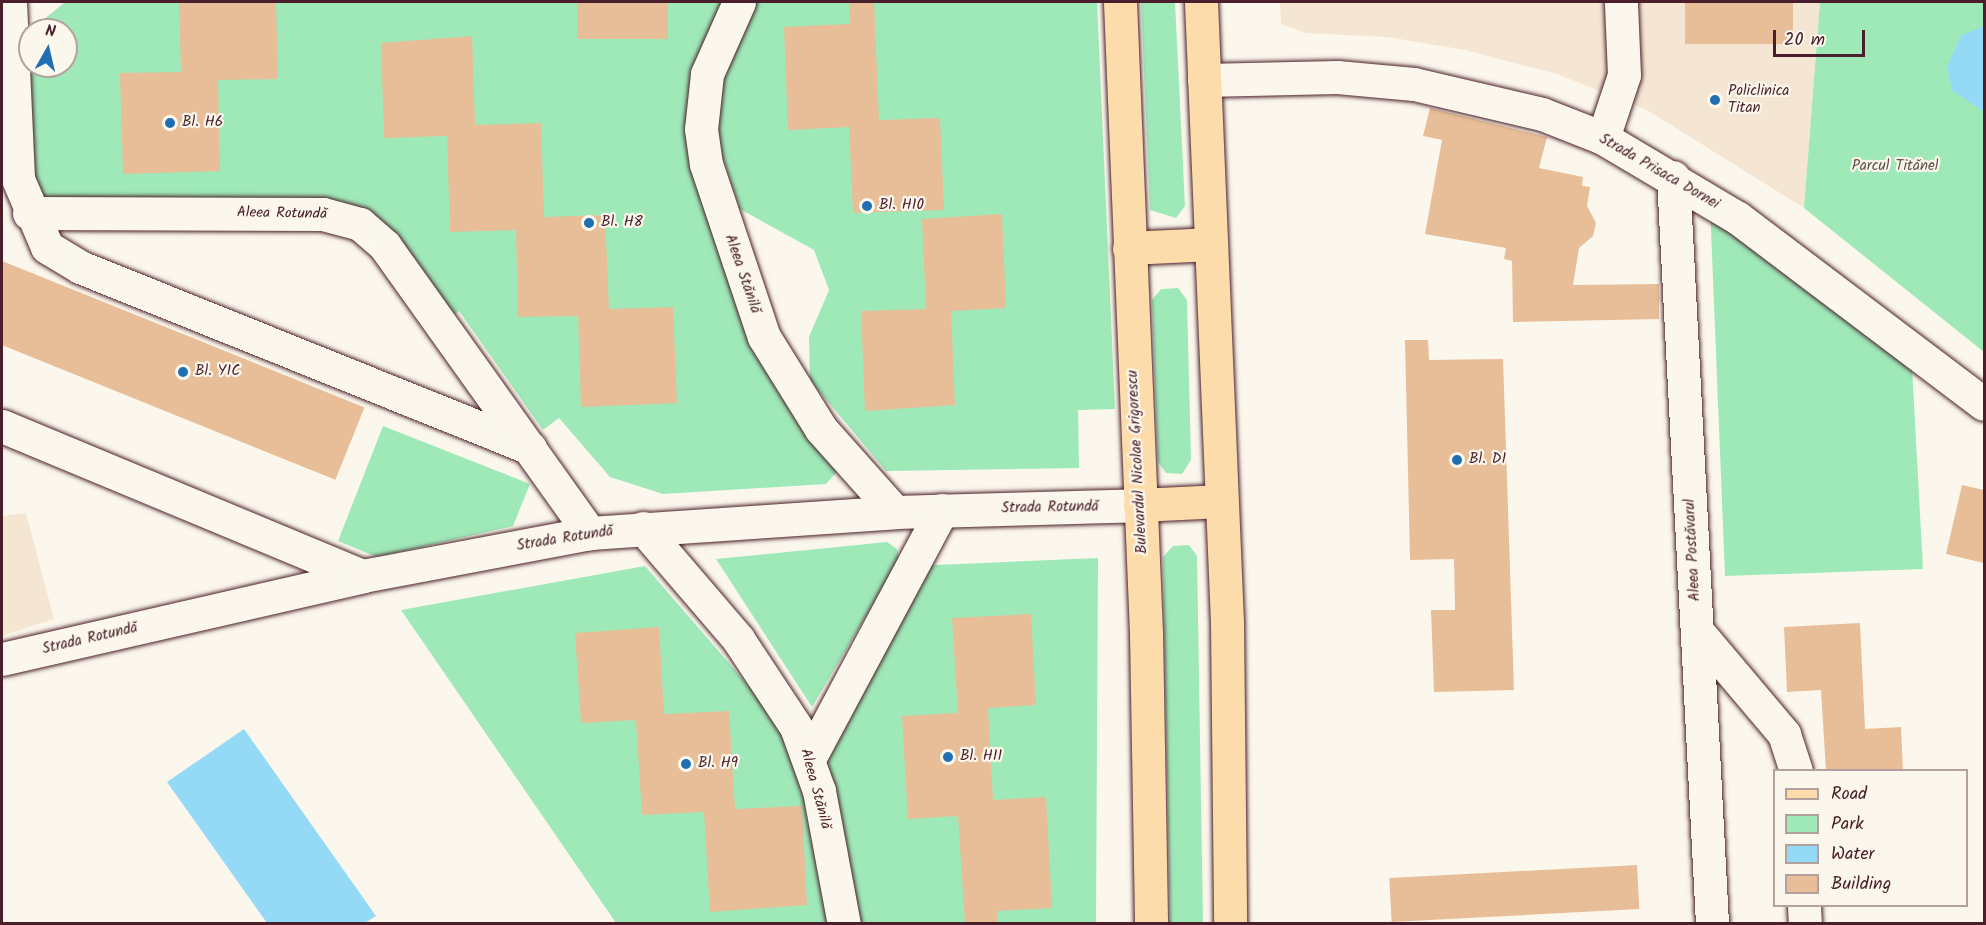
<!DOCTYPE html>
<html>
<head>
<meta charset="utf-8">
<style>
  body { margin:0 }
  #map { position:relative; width:1986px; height:925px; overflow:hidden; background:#fbf7ec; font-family:Kalam,sans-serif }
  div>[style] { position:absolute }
  .built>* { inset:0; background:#f5e6d3 }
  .green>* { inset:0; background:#9fe9b8 }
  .water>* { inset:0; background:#94daf6 }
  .building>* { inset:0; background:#e8be98; transform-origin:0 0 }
  .roads { filter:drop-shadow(0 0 2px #4a1f2b) drop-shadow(0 0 2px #4a1f2b) }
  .minor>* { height:33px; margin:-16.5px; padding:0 16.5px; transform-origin:16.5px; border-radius:16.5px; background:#fbf7ec }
  .major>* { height:33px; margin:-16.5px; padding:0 16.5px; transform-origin:16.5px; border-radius:16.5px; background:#fddcac }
  .dots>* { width:16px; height:16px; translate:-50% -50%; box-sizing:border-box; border:3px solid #fbf7ec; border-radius:50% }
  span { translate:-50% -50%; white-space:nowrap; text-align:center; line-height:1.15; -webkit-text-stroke:4.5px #fbf7ec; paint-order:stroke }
  .poi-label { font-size:15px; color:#4a1f2b }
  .left { translate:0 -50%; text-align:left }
  .park-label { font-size:15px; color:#5f524e }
  .street-label { font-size:15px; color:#4a1f2b }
  .frame { position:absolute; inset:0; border:3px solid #4a1f2b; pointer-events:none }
  .legend { position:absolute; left:1773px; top:769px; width:195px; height:138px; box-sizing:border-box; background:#fbf7ec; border:2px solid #b4a19f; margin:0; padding:8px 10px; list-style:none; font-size:18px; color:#4a1f2b }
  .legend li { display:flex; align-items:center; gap:12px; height:30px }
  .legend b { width:30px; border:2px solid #b4a19f }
  .north { position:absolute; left:18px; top:18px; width:60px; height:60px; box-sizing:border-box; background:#fbf7ec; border:2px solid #b4a19f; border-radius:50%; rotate:8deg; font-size:16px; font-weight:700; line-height:24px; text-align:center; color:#4a1f2b }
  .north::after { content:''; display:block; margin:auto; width:21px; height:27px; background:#1f6fb2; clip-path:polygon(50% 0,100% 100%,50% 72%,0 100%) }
  .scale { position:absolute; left:1773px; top:30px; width:92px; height:27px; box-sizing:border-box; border:3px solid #4a1f2b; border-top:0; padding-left:8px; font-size:18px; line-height:21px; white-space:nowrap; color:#4a1f2b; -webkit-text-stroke:4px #fbf7ec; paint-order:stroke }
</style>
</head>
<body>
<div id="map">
  <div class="built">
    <i style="clip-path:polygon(1280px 2px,1820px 2px,1804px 208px,1647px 110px,1557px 74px,1465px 50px,1387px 37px,1306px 33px,1281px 24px)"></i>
    <i style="clip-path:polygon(26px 513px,54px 619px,2px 636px,2px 516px)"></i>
  </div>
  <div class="green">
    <i style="clip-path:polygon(65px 2px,739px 2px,707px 74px,734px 252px,848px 459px,826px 484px,663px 494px,610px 477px,559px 418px,543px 430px,459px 311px,442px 325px,373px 233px,29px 213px,11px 47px,30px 31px,30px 66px,66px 66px,66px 30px,31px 30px)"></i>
    <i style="clip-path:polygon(746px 2px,1097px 2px,1115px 409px,1078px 410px,1079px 468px,886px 471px,810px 380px,809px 337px,829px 290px,814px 250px,740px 209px,716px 137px,726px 58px)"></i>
    <i style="clip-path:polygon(1141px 2px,1175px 2px,1185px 206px,1176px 218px,1150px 210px)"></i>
    <i style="clip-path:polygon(1820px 2px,1984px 2px,1984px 352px,1804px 208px)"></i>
    <i style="clip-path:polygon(1710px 205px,1911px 349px,1923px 569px,1725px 576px)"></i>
    <i style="clip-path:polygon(1178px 288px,1187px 300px,1191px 460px,1182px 474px,1166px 473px,1158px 462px,1152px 300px,1161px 289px)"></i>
    <i style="clip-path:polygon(383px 426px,530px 484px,513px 526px,377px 557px,338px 541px)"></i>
    <i style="clip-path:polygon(887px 542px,897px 549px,899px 560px,812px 707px,716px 559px)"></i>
    <i style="clip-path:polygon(1189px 545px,1197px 556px,1203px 923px,1170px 923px,1163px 557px,1173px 546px)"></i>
    <i style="clip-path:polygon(1098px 558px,1096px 923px,616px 923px,401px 610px,645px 566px,810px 757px,912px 566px)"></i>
  </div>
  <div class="water">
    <i style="clip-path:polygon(1984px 26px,1984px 112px,1952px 90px,1947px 66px,1962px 35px)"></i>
    <i style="clip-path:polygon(244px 729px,376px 916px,365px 923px,267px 923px,167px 782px)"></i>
  </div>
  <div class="building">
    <i style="clip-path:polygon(179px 2px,276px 2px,278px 79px,218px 80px,220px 171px,123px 174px,120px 73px,181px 72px)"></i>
    <i style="left:577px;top:2px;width:91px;height:37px"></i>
    <i style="clip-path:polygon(849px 2px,874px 2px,879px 120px,940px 118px,944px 210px,853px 213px,849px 127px,788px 130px,784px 27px,850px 24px)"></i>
    <i style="left:1685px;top:2px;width:108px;height:42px"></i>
    <i style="clip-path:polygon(472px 36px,475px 125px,541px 123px,544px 217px,605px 215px,609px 309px,673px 307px,677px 403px,581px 407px,578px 316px,518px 317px,516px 230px,450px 232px,447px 136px,384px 138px,381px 43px)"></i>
    <i style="clip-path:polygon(1430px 108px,1547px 137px,1539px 168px,1583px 177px,1582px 186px,1590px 187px,1587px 206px,1596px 223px,1593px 236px,1579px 248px,1573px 285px,1659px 284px,1659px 319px,1513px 322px,1512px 261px,1504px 259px,1506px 248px,1425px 234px,1442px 140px,1423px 136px)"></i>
    <i style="clip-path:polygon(1002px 214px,1006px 308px,951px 311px,955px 405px,865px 411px,861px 311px,926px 309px,922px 219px)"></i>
    <i style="left:2px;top:261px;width:391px;height:78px;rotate:22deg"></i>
    <i style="clip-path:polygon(1405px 340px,1428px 340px,1429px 360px,1503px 359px,1514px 690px,1434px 692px,1431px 610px,1455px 610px,1454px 559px,1410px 560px)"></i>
    <i style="clip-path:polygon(1962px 485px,1984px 490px,1984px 563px,1946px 554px)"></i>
    <i style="clip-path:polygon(1031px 614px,1036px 705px,988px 708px,993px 800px,1046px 797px,1052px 908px,997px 911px,997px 924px,965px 924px,958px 816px,908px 819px,902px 716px,958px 713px,952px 618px)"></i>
    <i style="clip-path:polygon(1860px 623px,1865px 729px,1901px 727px,1903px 771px,1826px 771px,1821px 690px,1787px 692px,1784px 627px)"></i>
    <i style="clip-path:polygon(659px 627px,664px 714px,729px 711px,735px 809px,802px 806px,807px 905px,710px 912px,704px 812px,642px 815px,636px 720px,581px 723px,575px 633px)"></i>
    <i style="left:1637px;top:865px;width:44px;height:248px;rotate:87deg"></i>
  </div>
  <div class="roads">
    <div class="minor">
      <i style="left:10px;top:2px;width:177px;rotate:87.4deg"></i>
      <i style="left:18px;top:179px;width:74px;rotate:66.9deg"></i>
      <i style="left:47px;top:247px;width:39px;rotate:31deg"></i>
      <i style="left:80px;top:267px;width:485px;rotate:21.9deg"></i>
      <i style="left:739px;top:2px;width:79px;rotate:114deg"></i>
      <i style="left:707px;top:74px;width:55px;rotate:96.2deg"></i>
      <i style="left:701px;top:129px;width:35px;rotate:82deg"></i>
      <i style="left:706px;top:164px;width:182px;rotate:71.5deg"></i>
      <i style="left:764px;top:337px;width:108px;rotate:58.2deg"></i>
      <i style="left:821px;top:429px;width:111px;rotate:48.3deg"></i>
      <i style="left:1204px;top:80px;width:133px;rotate:-1.3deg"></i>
      <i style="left:1337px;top:77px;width:77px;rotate:5.2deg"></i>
      <i style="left:1414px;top:84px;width:131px;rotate:13.2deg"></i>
      <i style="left:1542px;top:114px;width:66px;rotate:21.5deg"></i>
      <i style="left:1603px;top:138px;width:157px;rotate:30.7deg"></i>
      <i style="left:1738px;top:218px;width:308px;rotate:37.1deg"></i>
      <i style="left:1603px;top:138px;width:66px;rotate:-71.6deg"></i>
      <i style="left:1624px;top:75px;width:73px;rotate:-92.4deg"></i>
      <i style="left:1673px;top:177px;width:748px;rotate:87.01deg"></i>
      <i style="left:29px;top:213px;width:294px;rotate:0.2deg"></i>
      <i style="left:323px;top:214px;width:38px;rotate:15deg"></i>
      <i style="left:360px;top:224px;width:33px;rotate:41deg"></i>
      <i style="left:385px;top:246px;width:353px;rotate:54.5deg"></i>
      <i style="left:2px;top:426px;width:391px;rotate:22.6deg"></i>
      <i style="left:643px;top:528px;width:146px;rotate:49.4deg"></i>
      <i style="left:738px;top:639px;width:105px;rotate:56.6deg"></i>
      <i style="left:796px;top:727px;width:68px;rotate:70.2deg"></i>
      <i style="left:819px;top:791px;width:135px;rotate:79.4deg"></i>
      <i style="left:1697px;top:631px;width:135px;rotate:49.8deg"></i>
      <i style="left:1784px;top:734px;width:38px;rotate:72deg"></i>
      <i style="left:2px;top:659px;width:370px;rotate:-12.9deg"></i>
      <i style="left:363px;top:576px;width:231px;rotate:-10.7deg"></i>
      <i style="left:590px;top:533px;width:306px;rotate:-3.9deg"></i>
      <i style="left:895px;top:512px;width:245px;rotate:-1.6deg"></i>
      <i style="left:810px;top:757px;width:280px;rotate:-61.9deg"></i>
      <i style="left:1804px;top:906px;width:18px;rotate:87deg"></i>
    </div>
    <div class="major">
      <i style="left:1120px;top:2px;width:632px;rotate:87.64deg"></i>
      <i style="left:1146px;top:633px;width:291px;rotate:89deg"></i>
      <i style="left:1201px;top:2px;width:621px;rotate:87.6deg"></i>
      <i style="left:1227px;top:622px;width:302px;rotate:89.4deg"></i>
      <i style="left:1129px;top:248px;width:82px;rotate:-2.8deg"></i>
      <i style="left:1140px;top:505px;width:81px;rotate:-2.8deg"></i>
    </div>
  </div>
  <div class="dots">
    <i style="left:1715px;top:100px;background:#1f6fb2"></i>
    <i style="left:170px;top:123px;background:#1f6fb2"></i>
    <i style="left:867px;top:206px;background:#1f6fb2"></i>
    <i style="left:589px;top:223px;background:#1f6fb2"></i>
    <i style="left:183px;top:372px;background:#1f6fb2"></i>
    <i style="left:1457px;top:460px;background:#1f6fb2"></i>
    <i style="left:948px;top:757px;background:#1f6fb2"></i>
    <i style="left:686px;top:764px;background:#1f6fb2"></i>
  </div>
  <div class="poi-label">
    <span class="left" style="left:1728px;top:100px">Policlinica<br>Titan</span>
    <span class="left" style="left:182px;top:123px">Bl. H6</span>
    <span class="left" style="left:879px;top:206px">Bl. H10</span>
    <span class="left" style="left:601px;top:223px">Bl. H8</span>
    <span class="left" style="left:195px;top:372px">Bl. Y1C</span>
    <span class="left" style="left:1469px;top:460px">Bl. D1</span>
    <span class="left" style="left:960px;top:757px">Bl. H11</span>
    <span class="left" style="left:698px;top:764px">Bl. H9</span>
  </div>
  <div class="park-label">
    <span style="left:1895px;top:167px">Parcul Titănel</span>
  </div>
  <div class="street-label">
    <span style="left:1659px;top:172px;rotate:30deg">Strada Prisaca Dornei</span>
    <span style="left:282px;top:214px;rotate:1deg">Aleea Rotundă</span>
    <span style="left:742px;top:274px;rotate:71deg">Aleea Stănilă</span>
    <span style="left:1138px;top:462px;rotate:-93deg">Bulevardul Nicolae Grigorescu</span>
    <span style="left:1050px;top:508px;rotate:-1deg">Strada Rotundă</span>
    <span style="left:565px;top:539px;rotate:-9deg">Strada Rotundă</span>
    <span style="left:1693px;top:550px;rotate:-93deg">Aleea Postăvarul</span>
    <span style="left:90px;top:639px;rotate:-13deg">Strada Rotundă</span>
    <span style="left:815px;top:789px;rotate:75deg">Aleea Stănilă</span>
  </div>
  <div class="frame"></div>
  <ul class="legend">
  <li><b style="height:8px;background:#fddcac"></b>Road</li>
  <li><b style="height:16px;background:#9fe9b8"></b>Park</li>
  <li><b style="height:16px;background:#94daf6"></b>Water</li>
  <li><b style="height:16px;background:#e8be98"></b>Building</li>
  </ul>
  <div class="north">N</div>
  <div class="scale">20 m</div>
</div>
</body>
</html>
